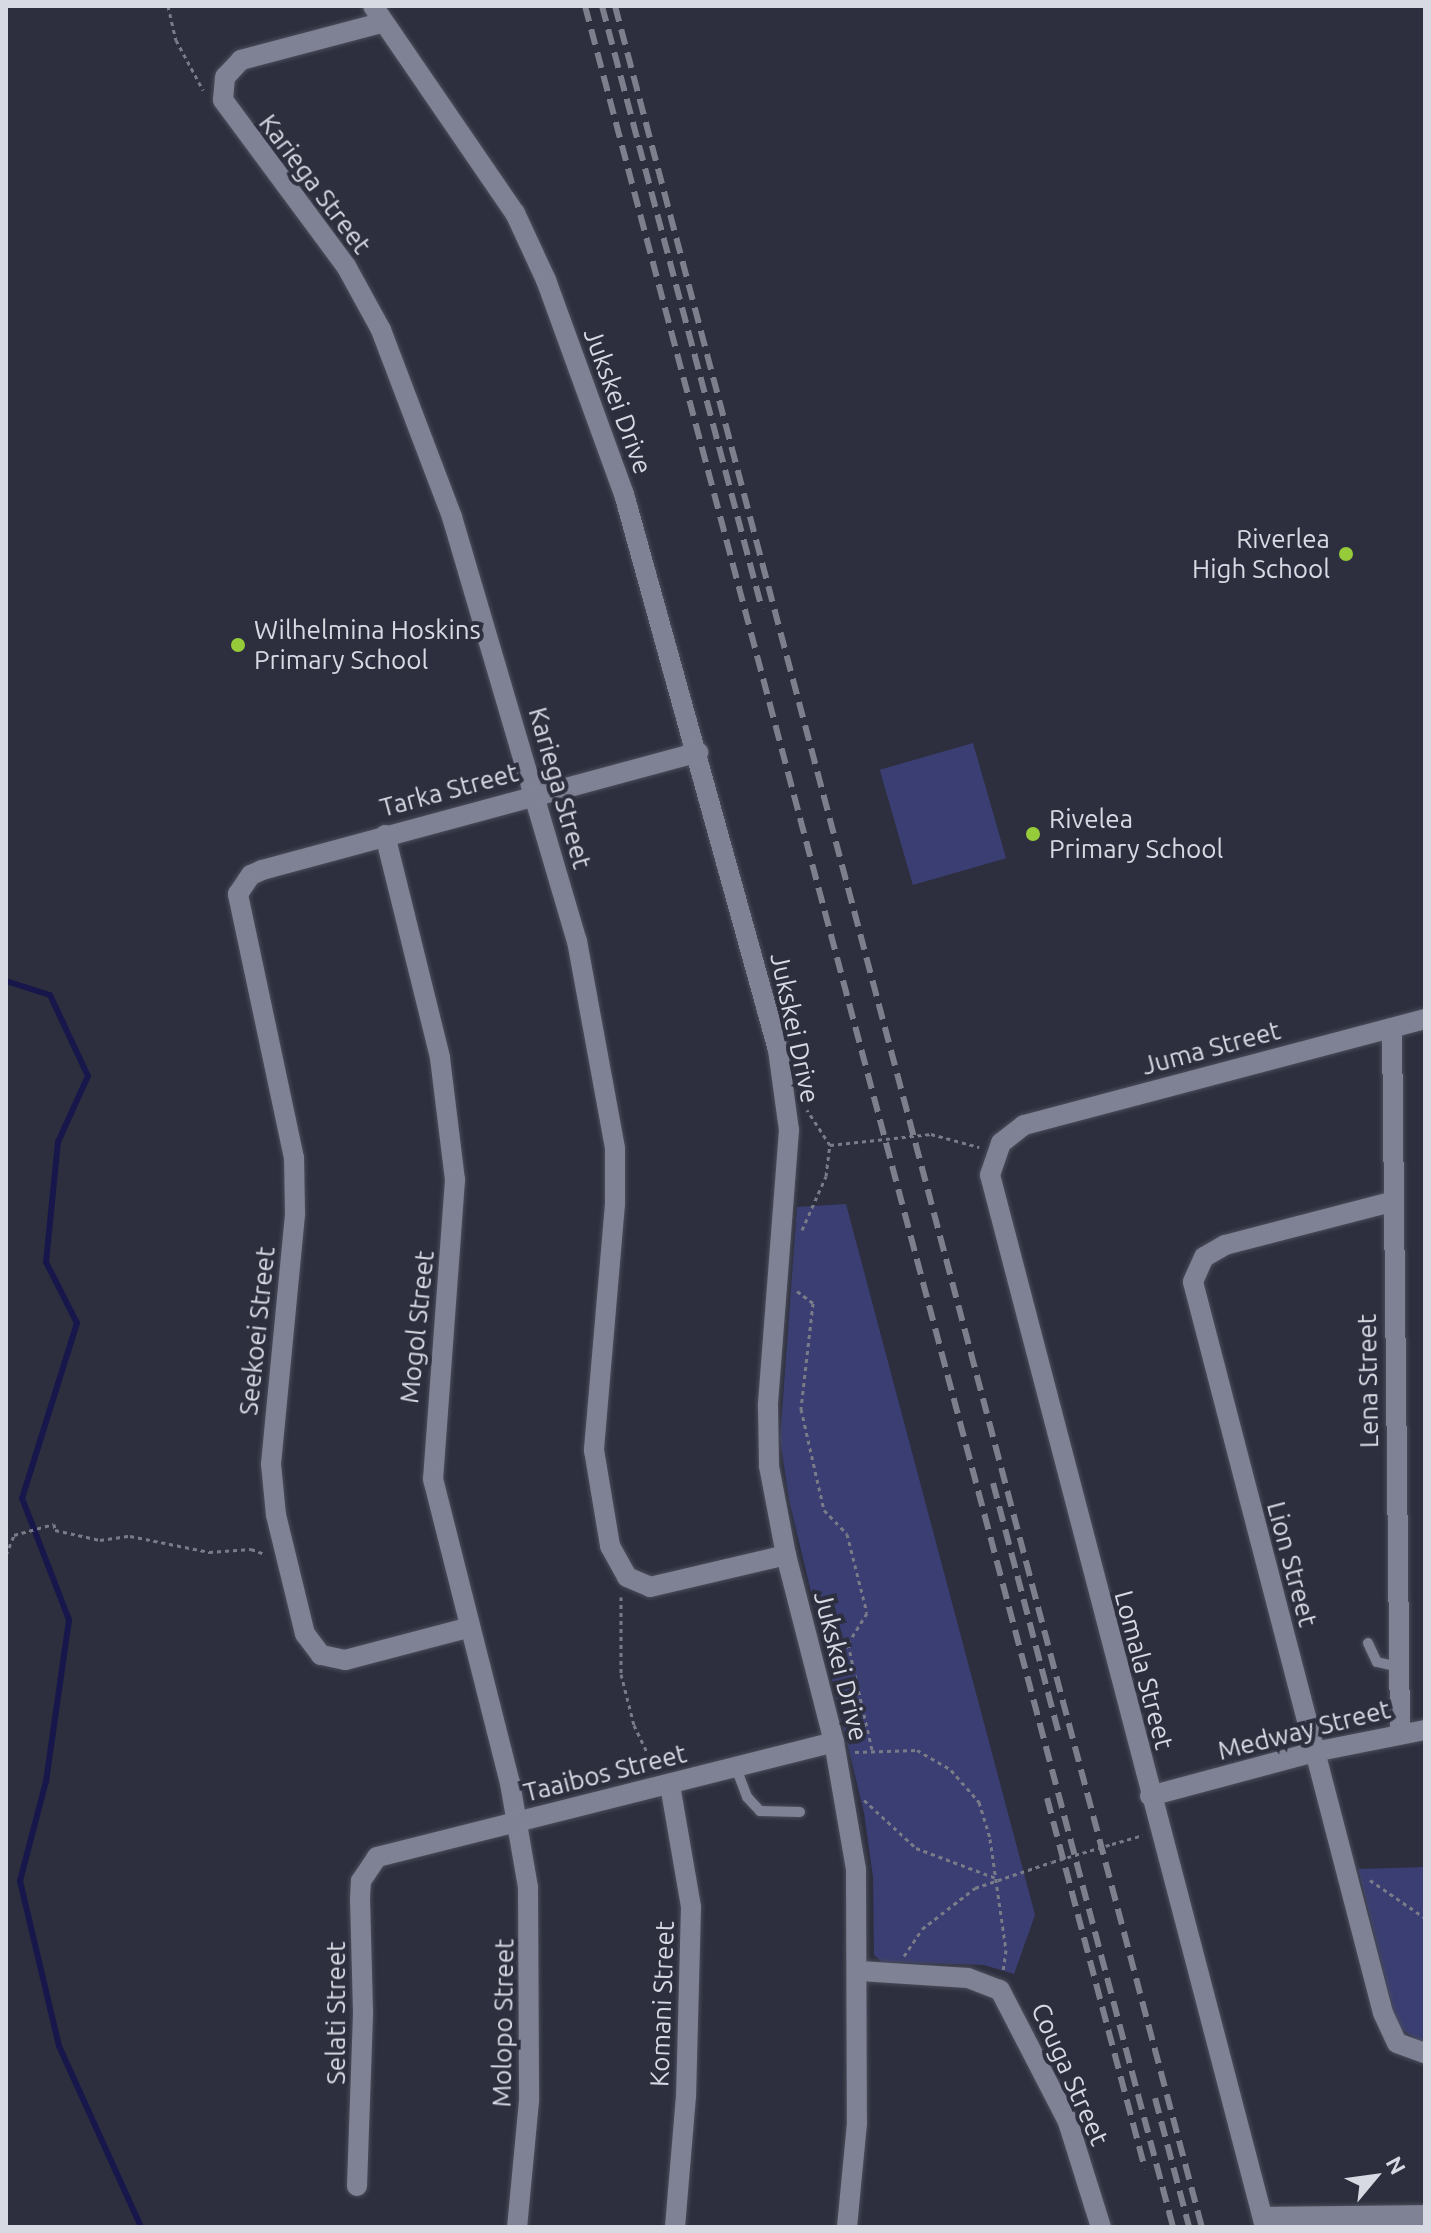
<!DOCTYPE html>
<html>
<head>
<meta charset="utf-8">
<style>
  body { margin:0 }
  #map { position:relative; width:1431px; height:2233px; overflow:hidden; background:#2d2f3e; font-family:Ubuntu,sans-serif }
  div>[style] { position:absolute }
  .green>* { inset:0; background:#3a3e72; transform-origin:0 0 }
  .stream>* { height:6px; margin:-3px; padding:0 3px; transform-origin:3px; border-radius:3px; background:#18174b }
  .path>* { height:3px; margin-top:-1.5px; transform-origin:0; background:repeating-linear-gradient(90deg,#797b88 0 4px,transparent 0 8px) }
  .roads { filter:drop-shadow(0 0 2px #4b4d5a) drop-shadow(0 0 2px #4b4d5a) }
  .service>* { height:10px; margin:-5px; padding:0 5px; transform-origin:5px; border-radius:5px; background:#7f8294 }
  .minor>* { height:20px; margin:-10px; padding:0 10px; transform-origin:10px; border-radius:10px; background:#7f8294 }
  .rail>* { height:6px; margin-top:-3px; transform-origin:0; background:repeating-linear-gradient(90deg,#7d7f8c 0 16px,transparent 0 24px) }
  .path-bridge>* { height:3px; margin-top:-1.5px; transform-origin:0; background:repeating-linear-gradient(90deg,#797b88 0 4px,transparent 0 8px) }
  .dots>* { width:22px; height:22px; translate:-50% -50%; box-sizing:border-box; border:4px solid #2d2f3e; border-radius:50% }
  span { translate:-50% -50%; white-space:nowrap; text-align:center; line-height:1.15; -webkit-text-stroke:8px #2d2f3e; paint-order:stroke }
  .street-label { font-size:26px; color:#d7d9e3 }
  .poi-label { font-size:26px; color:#d7d9e3 }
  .right { translate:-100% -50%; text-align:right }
  .left { translate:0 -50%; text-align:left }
  .frame { position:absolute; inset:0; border:8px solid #d7d9e3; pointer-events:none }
  .north { position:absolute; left:1335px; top:2137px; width:80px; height:80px; -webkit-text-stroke:6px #2d2f3e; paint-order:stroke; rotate:61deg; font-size:22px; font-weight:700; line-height:32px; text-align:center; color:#d7d9e3 }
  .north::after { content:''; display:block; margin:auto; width:28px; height:36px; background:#d7d9e3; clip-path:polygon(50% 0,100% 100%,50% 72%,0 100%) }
</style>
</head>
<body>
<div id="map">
  <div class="green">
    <i style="left:973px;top:743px;width:120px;height:97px;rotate:74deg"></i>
    <i style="clip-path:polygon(846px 1204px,1035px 1915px,1014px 1974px,984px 1965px,882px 1962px,874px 1955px,873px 1877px,864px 1813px,789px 1500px,780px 1439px,797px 1207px)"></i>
    <i style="clip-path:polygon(1425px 1867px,1425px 2045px,1397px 2026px,1358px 1869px)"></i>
  </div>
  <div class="stream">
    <i style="left:6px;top:981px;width:46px;rotate:17.7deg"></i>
    <i style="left:50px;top:995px;width:89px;rotate:64.9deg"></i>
    <i style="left:88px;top:1076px;width:72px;rotate:114.4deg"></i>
    <i style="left:58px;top:1142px;width:121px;rotate:95.7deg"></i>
    <i style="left:46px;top:1262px;width:68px;rotate:63.1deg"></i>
    <i style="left:77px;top:1323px;width:183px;rotate:107.4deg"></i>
    <i style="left:22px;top:1498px;width:131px;rotate:68.9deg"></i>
    <i style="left:69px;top:1620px;width:163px;rotate:98.1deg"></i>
    <i style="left:46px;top:1781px;width:103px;rotate:104.6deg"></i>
    <i style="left:20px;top:1881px;width:170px;rotate:76.7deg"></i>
    <i style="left:59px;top:2046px;width:199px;rotate:65.6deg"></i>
  </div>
  <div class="path">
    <i style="left:168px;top:6px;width:35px;rotate:77deg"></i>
    <i style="left:176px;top:40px;width:57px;rotate:61.6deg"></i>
    <i style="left:830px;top:1145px;width:102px;rotate:-6.2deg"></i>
    <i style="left:931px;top:1134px;width:50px;rotate:15.2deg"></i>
    <i style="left:802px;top:1230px;width:59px;rotate:-66deg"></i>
    <i style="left:826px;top:1176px;width:31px;rotate:-83deg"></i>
    <i style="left:830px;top:1145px;width:42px;rotate:-123.3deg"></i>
    <i style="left:797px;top:1291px;width:20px;rotate:37deg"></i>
    <i style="left:813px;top:1303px;width:107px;rotate:96.5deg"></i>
    <i style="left:801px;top:1409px;width:104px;rotate:77.2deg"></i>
    <i style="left:824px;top:1510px;width:33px;rotate:46deg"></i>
    <i style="left:847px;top:1534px;width:81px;rotate:75.8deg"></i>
    <i style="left:867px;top:1613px;width:36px;rotate:122deg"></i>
    <i style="left:848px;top:1644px;width:109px;rotate:77.2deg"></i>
    <i style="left:6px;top:1555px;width:22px;rotate:-68deg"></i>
    <i style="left:14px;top:1535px;width:41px;rotate:-15.4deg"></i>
    <i style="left:54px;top:1524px;width:6px;rotate:81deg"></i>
    <i style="left:55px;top:1530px;width:46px;rotate:12.5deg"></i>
    <i style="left:100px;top:1540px;width:30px;rotate:-8deg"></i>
    <i style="left:130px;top:1536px;width:81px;rotate:11.4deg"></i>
    <i style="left:209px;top:1552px;width:42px;rotate:-4.1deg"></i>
    <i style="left:251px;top:1549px;width:15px;rotate:20deg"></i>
    <i style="left:621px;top:1597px;width:77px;rotate:90deg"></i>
    <i style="left:621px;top:1674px;width:53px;rotate:75.7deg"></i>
    <i style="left:634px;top:1725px;width:47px;rotate:64.5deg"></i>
    <i style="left:830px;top:1640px;width:18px;rotate:13deg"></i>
    <i style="left:855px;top:1752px;width:62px;rotate:-1.8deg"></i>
    <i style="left:917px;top:1750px;width:39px;rotate:30deg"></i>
    <i style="left:951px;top:1770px;width:43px;rotate:48.8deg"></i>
    <i style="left:979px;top:1802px;width:39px;rotate:73deg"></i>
    <i style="left:990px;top:1839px;width:112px;rotate:81.8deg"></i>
    <i style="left:1006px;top:1950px;width:21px;rotate:98deg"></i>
    <i style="left:864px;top:1800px;width:71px;rotate:42.7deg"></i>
    <i style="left:916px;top:1848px;width:85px;rotate:20.6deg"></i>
    <i style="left:1112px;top:1844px;width:32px;rotate:-16deg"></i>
    <i style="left:1370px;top:1880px;width:67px;rotate:34.6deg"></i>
    <i style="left:904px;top:1956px;width:32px;rotate:-56deg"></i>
    <i style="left:922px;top:1929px;width:67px;rotate:-37.7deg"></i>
    <i style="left:975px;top:1888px;width:81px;rotate:-18.7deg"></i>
  </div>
  <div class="roads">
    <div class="service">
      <i style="left:1368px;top:1643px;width:21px;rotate:65deg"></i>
      <i style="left:1377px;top:1662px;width:23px;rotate:13deg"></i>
      <i style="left:736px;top:1768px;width:31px;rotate:69deg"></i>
      <i style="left:747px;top:1797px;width:19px;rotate:47deg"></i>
      <i style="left:760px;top:1811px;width:40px;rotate:1.4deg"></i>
    </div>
    <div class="minor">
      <i style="left:373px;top:6px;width:251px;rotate:55.6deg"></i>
      <i style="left:515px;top:213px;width:74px;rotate:65.2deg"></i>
      <i style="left:546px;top:280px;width:228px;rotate:70deg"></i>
      <i style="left:624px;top:494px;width:577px;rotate:74.52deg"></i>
      <i style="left:778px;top:1050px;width:81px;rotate:82.2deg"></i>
      <i style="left:789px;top:1130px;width:277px;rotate:94.4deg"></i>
      <i style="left:768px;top:1406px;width:60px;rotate:89deg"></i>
      <i style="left:769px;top:1466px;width:91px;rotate:79.2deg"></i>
      <i style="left:786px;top:1555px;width:193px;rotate:75.6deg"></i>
      <i style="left:834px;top:1742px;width:129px;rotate:80.2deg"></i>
      <i style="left:856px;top:1869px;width:254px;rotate:89.8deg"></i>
      <i style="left:857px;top:2123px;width:104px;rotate:95.5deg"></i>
      <i style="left:381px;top:23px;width:145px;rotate:165.2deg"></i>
      <i style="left:241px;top:60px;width:23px;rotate:133deg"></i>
      <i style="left:225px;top:77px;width:23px;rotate:95deg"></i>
      <i style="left:223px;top:100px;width:207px;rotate:53.5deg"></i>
      <i style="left:346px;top:266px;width:73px;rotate:61.3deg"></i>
      <i style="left:381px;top:330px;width:200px;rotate:69.2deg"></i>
      <i style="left:452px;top:517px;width:442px;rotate:73.6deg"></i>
      <i style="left:577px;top:941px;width:211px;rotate:79.6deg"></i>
      <i style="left:615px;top:1149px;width:55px;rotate:90deg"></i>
      <i style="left:615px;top:1204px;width:247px;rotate:94.9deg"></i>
      <i style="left:594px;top:1450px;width:97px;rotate:80.5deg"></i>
      <i style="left:610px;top:1546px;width:35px;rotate:61deg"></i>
      <i style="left:627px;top:1577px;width:25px;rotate:23deg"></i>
      <i style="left:650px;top:1587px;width:140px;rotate:-13.2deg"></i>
      <i style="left:385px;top:835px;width:230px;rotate:76.1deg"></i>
      <i style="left:440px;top:1058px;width:123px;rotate:83deg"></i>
      <i style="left:455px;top:1180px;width:300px;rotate:94.2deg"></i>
      <i style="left:433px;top:1479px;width:314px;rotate:75.8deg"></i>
      <i style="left:510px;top:1783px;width:106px;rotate:80.2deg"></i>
      <i style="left:528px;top:1887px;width:214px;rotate:89.7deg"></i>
      <i style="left:529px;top:2101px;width:127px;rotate:95.4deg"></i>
      <i style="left:1392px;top:1028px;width:704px;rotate:89.35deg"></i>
      <i style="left:1391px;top:1202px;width:171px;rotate:165.5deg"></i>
      <i style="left:1225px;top:1245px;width:24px;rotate:150deg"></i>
      <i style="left:1204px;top:1257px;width:27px;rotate:114deg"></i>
      <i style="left:1193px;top:1282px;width:755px;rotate:75.43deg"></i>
      <i style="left:1383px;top:2013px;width:33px;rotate:65deg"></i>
      <i style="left:1397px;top:2043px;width:30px;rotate:20deg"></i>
      <i style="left:467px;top:1628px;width:126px;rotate:165.3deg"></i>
      <i style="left:345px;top:1660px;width:25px;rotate:-168deg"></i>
      <i style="left:321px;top:1655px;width:26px;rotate:-127deg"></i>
      <i style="left:305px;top:1634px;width:122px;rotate:-103.7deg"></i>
      <i style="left:276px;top:1515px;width:51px;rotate:-95.6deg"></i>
      <i style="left:271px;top:1464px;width:252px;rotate:-84.5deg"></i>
      <i style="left:295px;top:1213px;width:55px;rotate:-91deg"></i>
      <i style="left:294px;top:1158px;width:270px;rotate:-102deg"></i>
      <i style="left:238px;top:894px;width:23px;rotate:-56deg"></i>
      <i style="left:251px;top:875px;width:12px;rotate:-24deg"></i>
      <i style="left:262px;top:870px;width:452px;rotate:-15.1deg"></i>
      <i style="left:670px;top:1785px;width:124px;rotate:80.2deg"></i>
      <i style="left:691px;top:1907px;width:189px;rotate:91.5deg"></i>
      <i style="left:686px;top:2096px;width:131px;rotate:94.8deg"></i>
      <i style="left:1150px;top:1796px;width:170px;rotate:-15deg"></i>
      <i style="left:1314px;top:1752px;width:113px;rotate:-11.2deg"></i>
      <i style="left:860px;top:1971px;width:108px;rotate:3.7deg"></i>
      <i style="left:968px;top:1978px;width:34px;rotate:21deg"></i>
      <i style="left:1000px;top:1990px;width:148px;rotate:62.7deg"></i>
      <i style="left:1068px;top:2122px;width:110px;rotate:72.6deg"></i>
      <i style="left:357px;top:2186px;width:174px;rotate:-88deg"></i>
      <i style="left:363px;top:2012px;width:113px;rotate:-91.5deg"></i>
      <i style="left:360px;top:1899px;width:18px;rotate:-87deg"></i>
      <i style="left:361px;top:1881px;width:29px;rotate:-56deg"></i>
      <i style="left:377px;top:1857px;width:471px;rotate:-14.1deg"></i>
      <i style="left:1263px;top:2217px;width:162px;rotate:-0.7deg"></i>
      <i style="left:1265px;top:2227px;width:1087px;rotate:-104.65deg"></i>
      <i style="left:990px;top:1175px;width:34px;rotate:-71deg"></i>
      <i style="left:1001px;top:1143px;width:29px;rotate:-38deg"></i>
      <i style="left:1024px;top:1125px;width:415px;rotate:-14.8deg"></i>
    </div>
  </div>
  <div class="rail">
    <i style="left:585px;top:6px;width:2298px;rotate:75.17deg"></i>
    <i style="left:602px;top:6px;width:624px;rotate:75.14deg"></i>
    <i style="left:615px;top:6px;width:2297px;rotate:75.2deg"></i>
    <i style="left:993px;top:1483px;width:260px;rotate:75.3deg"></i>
    <i style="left:1047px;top:1798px;width:384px;rotate:75.2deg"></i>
    <i style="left:1155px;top:2098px;width:133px;rotate:75.2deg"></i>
  </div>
  <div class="path-bridge">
    <i style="left:1052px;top:1862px;width:63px;rotate:-16.7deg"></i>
  </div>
  <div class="dots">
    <i style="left:1346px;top:554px;background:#96cc3a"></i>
    <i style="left:238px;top:645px;background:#96cc3a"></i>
    <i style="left:1033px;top:834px;background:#96cc3a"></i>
  </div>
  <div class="street-label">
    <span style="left:315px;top:184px;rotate:53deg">Kariega Street</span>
    <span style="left:618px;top:401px;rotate:70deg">Jukskei Drive</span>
    <span style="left:560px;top:788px;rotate:74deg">Kariega Street</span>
    <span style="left:449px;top:790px;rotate:-15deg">Tarka Street</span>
    <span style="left:795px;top:1028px;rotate:78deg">Jukskei Drive</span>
    <span style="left:1211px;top:1048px;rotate:-15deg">Juma Street</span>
    <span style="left:417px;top:1327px;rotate:-84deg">Mogol Street</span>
    <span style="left:257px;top:1331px;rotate:-84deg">Seekoei Street</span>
    <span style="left:1368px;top:1381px;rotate:-91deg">Lena Street</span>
    <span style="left:1292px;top:1564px;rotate:75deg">Lion Street</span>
    <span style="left:841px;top:1666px;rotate:76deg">Jukskei Drive</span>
    <span style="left:1144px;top:1670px;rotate:75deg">Lomala Street</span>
    <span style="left:1304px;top:1730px;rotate:-14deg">Medway Street</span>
    <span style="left:605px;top:1773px;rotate:-14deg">Taaibos Street</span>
    <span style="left:662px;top:2004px;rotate:-88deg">Komani Street</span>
    <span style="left:336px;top:2013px;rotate:-90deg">Selati Street</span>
    <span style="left:503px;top:2023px;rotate:-89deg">Molopo Street</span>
    <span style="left:1070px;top:2074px;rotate:66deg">Couga Street</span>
  </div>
  <div class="poi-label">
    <span class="right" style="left:1330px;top:554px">Riverlea<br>High School</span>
    <span class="left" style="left:254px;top:645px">Wilhelmina Hoskins<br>Primary School</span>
    <span class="left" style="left:1049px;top:834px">Rivelea<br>Primary School</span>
  </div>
  <div class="frame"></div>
  <div class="north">N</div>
</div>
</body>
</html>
